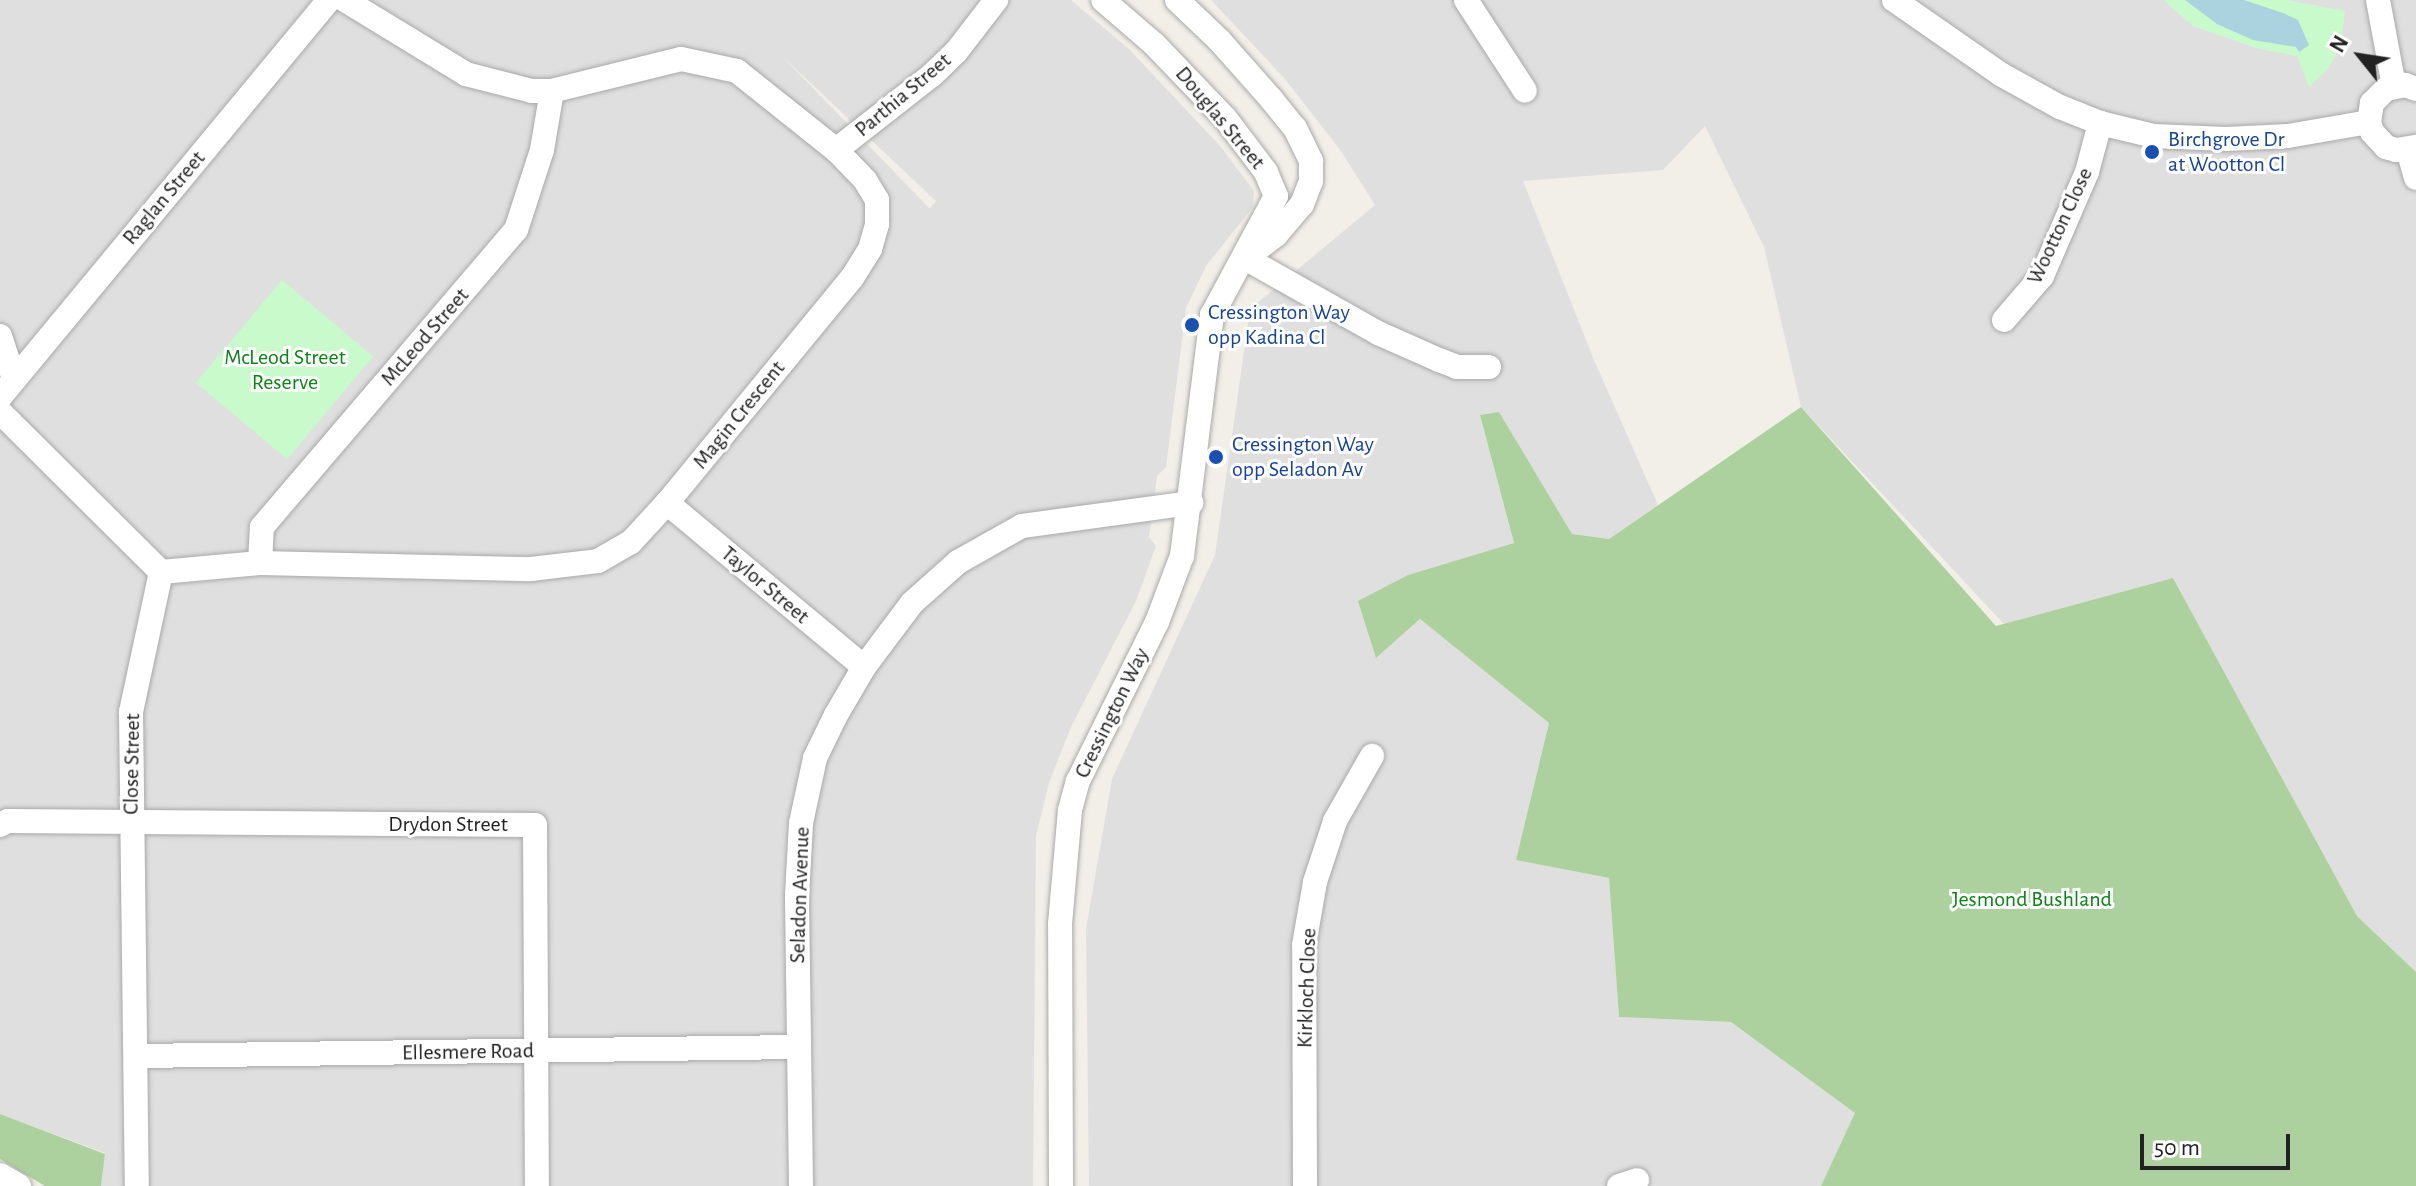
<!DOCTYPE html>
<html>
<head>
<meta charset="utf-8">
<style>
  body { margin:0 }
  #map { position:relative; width:2416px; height:1186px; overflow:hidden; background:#f2efe9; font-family:"Alegreya Sans",sans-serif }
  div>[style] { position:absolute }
  .residential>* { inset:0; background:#e0dfdf }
  .forest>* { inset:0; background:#add19e }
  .park>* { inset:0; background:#c8facc; transform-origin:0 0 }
  .water>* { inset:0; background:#aad3df }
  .roads { filter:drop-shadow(0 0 2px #a9a9a9) drop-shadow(0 0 2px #a9a9a9) }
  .minor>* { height:24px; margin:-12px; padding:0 12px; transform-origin:12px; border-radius:12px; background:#fff }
  .dots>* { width:22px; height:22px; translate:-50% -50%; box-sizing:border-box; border:4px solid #fff; border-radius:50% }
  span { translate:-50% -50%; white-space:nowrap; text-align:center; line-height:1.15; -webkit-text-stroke:6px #fff; paint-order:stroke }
  .street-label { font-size:22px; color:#222 }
  .transit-label { font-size:22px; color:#164399 }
  .left { translate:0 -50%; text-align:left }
  .park-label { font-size:22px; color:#0c8416 }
  .north { position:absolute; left:2320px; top:16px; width:80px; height:80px; -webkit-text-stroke:6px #fff; paint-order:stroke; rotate:300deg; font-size:22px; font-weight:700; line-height:32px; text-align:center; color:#222 }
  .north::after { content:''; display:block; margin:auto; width:28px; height:36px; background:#222; clip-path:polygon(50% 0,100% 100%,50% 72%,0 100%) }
  .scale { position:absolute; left:2140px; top:1134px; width:150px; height:36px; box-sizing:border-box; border:4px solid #222; border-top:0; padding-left:10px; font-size:24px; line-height:28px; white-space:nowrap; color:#222; -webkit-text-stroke:6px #fff; paint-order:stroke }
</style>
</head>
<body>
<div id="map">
  <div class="residential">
    <i style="clip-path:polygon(evenodd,0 0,1071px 0,1129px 49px,1221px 147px,1254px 191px,1253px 207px,1206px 266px,1186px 308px,1166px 467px,1157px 476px,1149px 537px,1156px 546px,1136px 601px,1071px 727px,1049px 783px,1036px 836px,1033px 1186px,101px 1186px,105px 1153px,0 1114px,0 0,783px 57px,936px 201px,930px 208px,929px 208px,783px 57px)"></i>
    <i style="clip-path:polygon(1211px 0,2164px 0,2193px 26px,2257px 48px,2298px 56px,2345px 12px,2286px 0,2416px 0,2416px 972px,2357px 916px,2173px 578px,2004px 624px,1801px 407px,1764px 247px,1705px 126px,1663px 170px,1523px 181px,1594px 360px,1658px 505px,1609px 539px,1572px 534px,1499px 413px,1480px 415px,1514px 543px,1408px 575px,1376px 658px,1420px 619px,1549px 723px,1517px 860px,1609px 878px,1619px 1017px,1731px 1022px,1856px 1113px,1821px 1186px,1089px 1186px,1086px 929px,1112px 779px,1215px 555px,1250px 309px,1375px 205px,1341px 151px,1285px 79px)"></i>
  </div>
  <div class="forest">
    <i style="clip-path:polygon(1801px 407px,1996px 626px,2173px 578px,2357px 916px,2416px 972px,2416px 1186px,1821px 1186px,1855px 1113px,1731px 1022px,1619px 1017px,1609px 878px,1516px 860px,1549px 723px,1420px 619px,1376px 658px,1358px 601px,1408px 575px,1514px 543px,1480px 415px,1499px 412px,1572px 534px,1609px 539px)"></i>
    <i style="clip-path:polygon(0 1114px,105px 1154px,101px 1186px,45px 1186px,0 1159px)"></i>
  </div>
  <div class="park">
    <i style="clip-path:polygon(2164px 0,2286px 0,2345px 11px,2341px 46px,2328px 69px,2309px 87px,2297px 56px,2257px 48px,2193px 26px)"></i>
    <i style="left:282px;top:280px;width:119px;height:134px;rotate:40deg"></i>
  </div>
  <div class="water">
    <i style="clip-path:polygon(2185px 0,2244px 0,2283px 13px,2298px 20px,2309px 45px,2299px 52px,2296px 47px,2253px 40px,2217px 24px)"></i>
  </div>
  <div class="roads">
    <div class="minor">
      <i style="left:1177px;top:0;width:58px;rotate:43.6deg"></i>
      <i style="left:1219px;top:40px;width:80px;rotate:48.5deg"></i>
      <i style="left:1272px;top:100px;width:36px;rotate:51deg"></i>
      <i style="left:1295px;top:128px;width:37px;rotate:64deg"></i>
      <i style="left:1311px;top:161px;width:20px;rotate:90deg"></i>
      <i style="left:1311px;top:181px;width:25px;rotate:111deg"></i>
      <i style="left:1302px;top:204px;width:40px;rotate:130deg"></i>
      <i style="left:1276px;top:235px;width:39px;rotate:143deg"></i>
      <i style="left:1466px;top:0;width:108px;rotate:57deg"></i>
      <i style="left:1894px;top:0;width:131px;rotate:34.8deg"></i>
      <i style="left:2002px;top:75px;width:66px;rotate:28.9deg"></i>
      <i style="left:2060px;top:107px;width:43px;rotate:21.8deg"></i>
      <i style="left:2100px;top:123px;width:56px;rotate:13.5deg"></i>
      <i style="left:2154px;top:136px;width:72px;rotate:2.4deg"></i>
      <i style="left:2226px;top:139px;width:62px;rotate:-2.8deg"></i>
      <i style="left:2288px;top:136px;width:82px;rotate:-9.8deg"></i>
      <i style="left:2378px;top:0;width:87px;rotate:79.5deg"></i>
      <i style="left:2416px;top:89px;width:12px;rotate:-160deg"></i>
      <i style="left:2405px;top:85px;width:19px;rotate:168deg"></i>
      <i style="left:2386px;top:89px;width:20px;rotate:135deg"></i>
      <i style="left:2372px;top:103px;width:19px;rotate:99deg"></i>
      <i style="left:2369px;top:122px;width:10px;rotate:73deg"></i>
      <i style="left:2372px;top:132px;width:21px;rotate:47deg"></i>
      <i style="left:2386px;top:147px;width:10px;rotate:17deg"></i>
      <i style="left:2396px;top:150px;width:20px;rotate:-9deg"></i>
      <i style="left:836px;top:150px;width:122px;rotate:-38deg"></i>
      <i style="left:932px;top:75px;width:33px;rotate:-44deg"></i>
      <i style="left:956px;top:52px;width:66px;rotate:-52.4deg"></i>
      <i style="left:2408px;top:150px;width:29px;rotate:74deg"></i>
      <i style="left:1245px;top:258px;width:153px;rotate:29.4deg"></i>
      <i style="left:1378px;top:333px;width:67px;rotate:23.9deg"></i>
      <i style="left:1439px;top:360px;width:19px;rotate:21deg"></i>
      <i style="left:1457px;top:367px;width:32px"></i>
      <i style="left:2004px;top:320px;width:58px;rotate:-49.2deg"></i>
      <i style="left:2042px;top:276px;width:113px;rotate:-66.6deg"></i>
      <i style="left:2087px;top:172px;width:51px;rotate:-75.1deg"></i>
      <i style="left:0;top:336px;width:45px;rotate:72deg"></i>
      <i style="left:0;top:397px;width:516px;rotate:-50.35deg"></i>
      <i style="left:0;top:412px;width:227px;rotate:44.8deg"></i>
      <i style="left:161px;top:572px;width:143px;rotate:102.1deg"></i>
      <i style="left:131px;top:712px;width:474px;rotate:89.3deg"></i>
      <i style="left:667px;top:503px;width:256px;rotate:39.8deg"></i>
      <i style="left:260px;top:563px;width:36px;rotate:-87deg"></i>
      <i style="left:262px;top:527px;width:391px;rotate:-49.5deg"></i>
      <i style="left:516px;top:230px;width:84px;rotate:-72deg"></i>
      <i style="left:542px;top:150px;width:60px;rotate:-80.4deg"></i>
      <i style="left:161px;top:572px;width:99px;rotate:-5.2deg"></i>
      <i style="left:260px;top:563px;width:271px;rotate:1.3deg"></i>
      <i style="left:531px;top:569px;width:67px;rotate:-6.8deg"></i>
      <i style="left:598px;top:561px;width:38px;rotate:-30deg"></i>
      <i style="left:631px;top:542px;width:53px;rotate:-47.3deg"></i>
      <i style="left:667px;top:503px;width:291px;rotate:-50.6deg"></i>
      <i style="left:852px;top:278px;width:34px;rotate:-58deg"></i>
      <i style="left:870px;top:249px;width:26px;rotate:-74deg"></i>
      <i style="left:877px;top:224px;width:24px;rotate:-90deg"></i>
      <i style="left:877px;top:200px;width:23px;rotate:-121deg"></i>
      <i style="left:865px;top:180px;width:42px;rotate:-134deg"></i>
      <i style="left:836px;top:150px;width:127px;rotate:-141.4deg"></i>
      <i style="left:737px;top:71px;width:57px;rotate:-167.9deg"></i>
      <i style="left:681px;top:59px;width:133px;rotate:166.1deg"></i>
      <i style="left:552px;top:91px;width:20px;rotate:180deg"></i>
      <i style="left:532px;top:91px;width:68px;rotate:-165.6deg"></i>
      <i style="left:466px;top:74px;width:142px;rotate:-148.6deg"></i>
      <i style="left:0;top:825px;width:9px;rotate:-27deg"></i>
      <i style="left:8px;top:821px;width:527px;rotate:0.43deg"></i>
      <i style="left:535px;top:825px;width:361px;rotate:89.7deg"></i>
      <i style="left:137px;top:1056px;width:662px;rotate:-0.78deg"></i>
      <i style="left:0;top:1175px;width:22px;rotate:30deg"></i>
      <i style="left:801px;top:1186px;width:291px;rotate:-90.8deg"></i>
      <i style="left:797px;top:895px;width:72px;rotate:-86.8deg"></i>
      <i style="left:801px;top:823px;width:66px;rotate:-77.8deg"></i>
      <i style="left:815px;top:758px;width:48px;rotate:-64deg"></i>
      <i style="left:836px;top:715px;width:56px;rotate:-59.7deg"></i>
      <i style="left:864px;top:667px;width:80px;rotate:-53.1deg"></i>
      <i style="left:912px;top:603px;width:62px;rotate:-41.7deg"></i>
      <i style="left:958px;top:562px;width:73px;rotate:-29.4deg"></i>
      <i style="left:1022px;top:526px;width:171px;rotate:-7.8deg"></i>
      <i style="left:1061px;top:1186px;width:262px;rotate:-90.2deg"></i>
      <i style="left:1060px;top:924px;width:114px;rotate:-85deg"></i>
      <i style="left:1070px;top:810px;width:30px;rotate:-75deg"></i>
      <i style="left:1078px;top:781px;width:178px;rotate:-63.6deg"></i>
      <i style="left:1157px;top:622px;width:71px;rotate:-69.3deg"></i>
      <i style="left:1182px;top:556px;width:243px;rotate:-82.9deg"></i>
      <i style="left:1212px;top:315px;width:135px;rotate:-61.7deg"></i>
      <i style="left:1276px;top:196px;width:26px;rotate:-113deg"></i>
      <i style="left:1266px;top:172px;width:68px;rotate:-127.2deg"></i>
      <i style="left:1225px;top:118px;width:103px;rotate:-133.8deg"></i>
      <i style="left:1154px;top:44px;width:67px;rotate:-139.2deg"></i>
      <i style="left:1305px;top:1186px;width:241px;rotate:-90.2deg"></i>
      <i style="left:1304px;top:945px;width:64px;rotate:-80.1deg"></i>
      <i style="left:1315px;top:882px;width:64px;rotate:-71.8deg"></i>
      <i style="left:1335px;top:821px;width:75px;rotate:-60.4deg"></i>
      <i style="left:1619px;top:1186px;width:19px;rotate:-18deg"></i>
    </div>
  </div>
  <div class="dots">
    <i style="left:2152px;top:152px;background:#1a4fb4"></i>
    <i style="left:1192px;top:325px;background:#1a4fb4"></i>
    <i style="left:1216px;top:457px;background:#1a4fb4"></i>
  </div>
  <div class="street-label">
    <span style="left:903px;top:95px;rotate:-40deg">Parthia Street</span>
    <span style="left:1220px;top:118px;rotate:50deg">Douglas Street</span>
    <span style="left:164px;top:198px;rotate:-50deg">Raglan Street</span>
    <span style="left:2060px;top:226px;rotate:-65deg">Wootton Close</span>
    <span style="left:425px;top:337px;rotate:-49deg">McLeod Street</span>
    <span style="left:739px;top:415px;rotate:-51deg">Magin Crescent</span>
    <span style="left:765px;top:585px;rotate:40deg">Taylor Street</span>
    <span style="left:1112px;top:713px;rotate:-64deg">Cressington Way</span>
    <span style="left:132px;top:764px;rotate:-89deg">Close Street</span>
    <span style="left:448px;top:825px">Drydon Street</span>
    <span style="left:800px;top:895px;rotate:-88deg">Seladon Avenue</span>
    <span style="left:1307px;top:988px;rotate:-88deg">Kirkloch Close</span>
    <span style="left:468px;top:1052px;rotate:-1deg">Ellesmere Road</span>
  </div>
  <div class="transit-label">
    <span class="left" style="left:2168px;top:152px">Birchgrove Dr<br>at Wootton Cl</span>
    <span class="left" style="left:1208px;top:325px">Cressington Way<br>opp Kadina Cl</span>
    <span class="left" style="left:1232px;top:457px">Cressington Way<br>opp Seladon Av</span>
  </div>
  <div class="park-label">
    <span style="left:285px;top:370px">McLeod Street<br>Reserve</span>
    <span style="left:2032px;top:900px">Jesmond Bushland</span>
  </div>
  <div class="north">N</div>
  <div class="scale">50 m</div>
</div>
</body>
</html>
